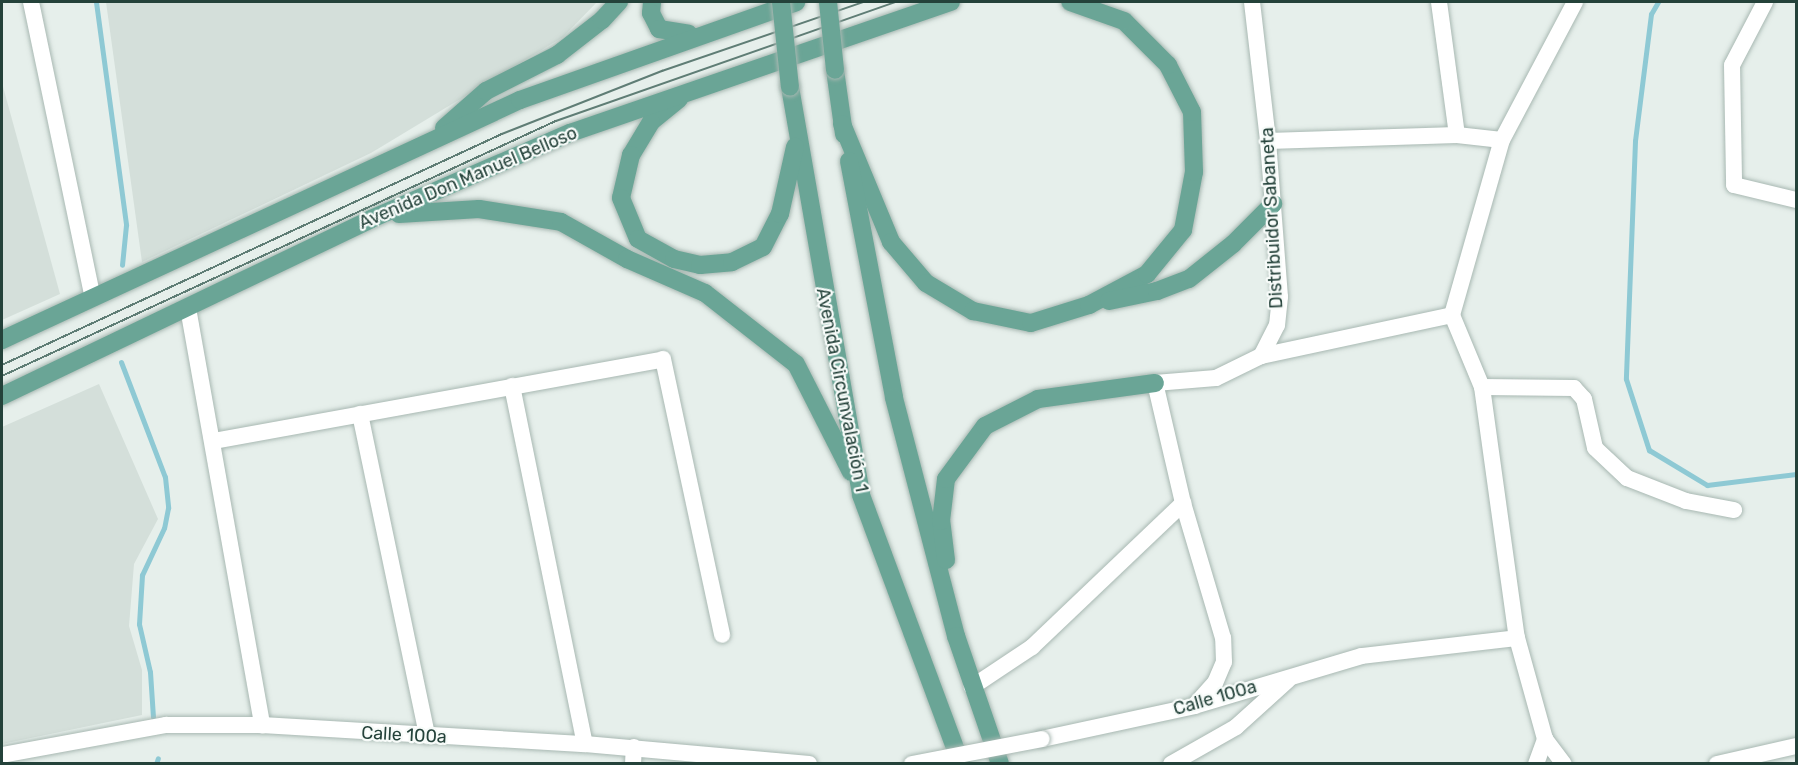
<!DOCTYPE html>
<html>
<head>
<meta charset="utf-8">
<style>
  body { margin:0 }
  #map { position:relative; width:1798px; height:765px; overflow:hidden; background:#e6efeb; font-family:Rubik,sans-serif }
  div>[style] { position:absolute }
  .built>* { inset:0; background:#d4dfda }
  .stream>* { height:5px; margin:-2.5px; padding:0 2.5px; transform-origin:2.5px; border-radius:2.5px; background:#8ec9d4 }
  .roads { filter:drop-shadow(0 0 2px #a8b8b2) drop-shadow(0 0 2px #a8b8b2) }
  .minor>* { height:16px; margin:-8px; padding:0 8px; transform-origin:8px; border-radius:8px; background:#fff }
  .major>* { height:18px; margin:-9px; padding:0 9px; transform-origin:9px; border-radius:9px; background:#6aa596 }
  .tram>* { height:1.5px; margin:-0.75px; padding:0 0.75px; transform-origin:0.75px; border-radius:0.75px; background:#5f7d75 }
  .bridges { filter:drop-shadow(0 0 2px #a8b8b2) drop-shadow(0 0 2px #a8b8b2) }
  .minor-bridge>* { height:16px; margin:-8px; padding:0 8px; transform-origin:8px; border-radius:8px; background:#fff }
  .major-bridge>* { height:18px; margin:-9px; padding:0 9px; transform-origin:9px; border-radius:9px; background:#6aa596 }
  span { translate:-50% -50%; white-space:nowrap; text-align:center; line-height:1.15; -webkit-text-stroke:4.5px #f7fbf9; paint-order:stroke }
  .street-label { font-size:18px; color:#24423a }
  .frame { position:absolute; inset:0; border:3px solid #24423a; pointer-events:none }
</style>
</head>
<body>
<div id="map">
  <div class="built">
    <i style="clip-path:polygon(106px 2px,597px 2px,563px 37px,371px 153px,142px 262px)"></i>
    <i style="clip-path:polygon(2px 83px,60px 294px,2px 320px)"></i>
    <i style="clip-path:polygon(99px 384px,158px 519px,134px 564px,129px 626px,142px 670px,142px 715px,2px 744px,2px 427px)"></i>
  </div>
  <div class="stream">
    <i style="left:96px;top:2px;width:225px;rotate:82.3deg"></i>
    <i style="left:126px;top:225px;width:40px;rotate:95.7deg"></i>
    <i style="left:1658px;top:2px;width:14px;rotate:120deg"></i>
    <i style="left:1651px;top:14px;width:128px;rotate:97.2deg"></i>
    <i style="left:1635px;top:141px;width:238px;rotate:92.2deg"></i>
    <i style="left:1626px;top:379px;width:75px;rotate:72.1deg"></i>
    <i style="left:1649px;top:450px;width:68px;rotate:31.1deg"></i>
    <i style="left:1707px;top:485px;width:90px;rotate:-7deg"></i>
    <i style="left:121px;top:362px;width:123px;rotate:69.1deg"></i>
    <i style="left:165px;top:477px;width:31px;rotate:84deg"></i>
    <i style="left:168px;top:508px;width:20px;rotate:101deg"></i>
    <i style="left:164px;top:528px;width:52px;rotate:115.1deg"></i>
    <i style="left:142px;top:575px;width:49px;rotate:93.5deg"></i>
    <i style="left:139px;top:624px;width:49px;rotate:77.1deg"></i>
    <i style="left:150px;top:672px;width:45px;rotate:86.2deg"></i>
    <i style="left:156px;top:764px;width:6px;rotate:-72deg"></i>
  </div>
  <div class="roads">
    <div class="minor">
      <i style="left:31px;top:2px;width:299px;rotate:78.2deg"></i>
      <i style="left:1252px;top:2px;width:140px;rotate:83.4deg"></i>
      <i style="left:1268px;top:141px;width:156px;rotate:85.6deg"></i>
      <i style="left:1280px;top:297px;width:28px;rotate:96deg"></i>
      <i style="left:1277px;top:325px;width:35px;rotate:117deg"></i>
      <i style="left:1439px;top:2px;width:134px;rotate:82.3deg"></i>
      <i style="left:1765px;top:2px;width:71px;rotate:117.6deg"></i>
      <i style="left:1732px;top:65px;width:120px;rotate:89deg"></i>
      <i style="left:1734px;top:185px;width:64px;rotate:13.6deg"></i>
      <i style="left:1268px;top:141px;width:189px;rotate:-1.8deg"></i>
      <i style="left:1457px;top:135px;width:45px;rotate:6.3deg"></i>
      <i style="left:188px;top:308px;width:424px;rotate:79.9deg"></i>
      <i style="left:1452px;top:315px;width:78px;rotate:67.4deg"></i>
      <i style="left:1482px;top:387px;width:253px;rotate:82.1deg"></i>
      <i style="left:1517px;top:638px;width:105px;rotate:74.5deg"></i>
      <i style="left:1545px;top:739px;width:31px;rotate:53deg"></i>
      <i style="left:512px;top:386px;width:365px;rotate:78.5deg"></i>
      <i style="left:1482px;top:387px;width:92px;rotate:0.6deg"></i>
      <i style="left:1574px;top:388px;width:15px;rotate:48deg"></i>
      <i style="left:1584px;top:399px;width:50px;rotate:77.3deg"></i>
      <i style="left:1595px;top:448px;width:44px;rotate:43.2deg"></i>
      <i style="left:1627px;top:478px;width:63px;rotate:21.3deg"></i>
      <i style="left:1686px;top:501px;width:49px;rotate:10.6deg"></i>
      <i style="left:360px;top:414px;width:329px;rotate:78.2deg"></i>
      <i style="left:214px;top:441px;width:456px;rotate:-10.3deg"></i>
      <i style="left:663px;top:359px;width:282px;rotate:77.9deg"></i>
      <i style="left:972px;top:687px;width:72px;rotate:-33.7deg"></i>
      <i style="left:1032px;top:647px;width:209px;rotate:-43.6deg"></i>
      <i style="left:1194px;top:706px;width:31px;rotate:-48deg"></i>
      <i style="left:1215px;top:683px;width:23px;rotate:-67deg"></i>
      <i style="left:1224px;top:662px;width:24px;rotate:-92deg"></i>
      <i style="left:1223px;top:638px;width:141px;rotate:-106.5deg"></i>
      <i style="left:1183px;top:503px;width:123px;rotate:-103.1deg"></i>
      <i style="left:1155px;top:383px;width:61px;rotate:-4.7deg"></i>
      <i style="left:1216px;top:378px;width:50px;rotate:-26.1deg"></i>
      <i style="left:1261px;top:356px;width:195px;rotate:-12.1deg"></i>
      <i style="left:1452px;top:315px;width:182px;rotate:-74.1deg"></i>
      <i style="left:1502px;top:140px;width:156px;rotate:-62.1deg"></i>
      <i style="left:1042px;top:739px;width:156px;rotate:-12.2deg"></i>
      <i style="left:1194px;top:706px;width:175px;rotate:-16.6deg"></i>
      <i style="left:1362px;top:656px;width:156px;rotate:-6.6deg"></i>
      <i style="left:2px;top:755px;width:167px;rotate:-10.4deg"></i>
      <i style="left:166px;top:725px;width:96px"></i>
      <i style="left:262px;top:725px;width:324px;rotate:3.4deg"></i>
      <i style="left:585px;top:744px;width:225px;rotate:5.1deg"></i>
      <i style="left:633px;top:764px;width:17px;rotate:-87deg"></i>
      <i style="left:1171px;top:764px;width:75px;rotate:-29.6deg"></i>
      <i style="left:1236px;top:727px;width:70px;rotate:-42.1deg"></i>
      <i style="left:1536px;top:764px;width:27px;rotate:-70deg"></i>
      <i style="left:1717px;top:764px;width:81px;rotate:-12.8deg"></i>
    </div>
    <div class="major">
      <i style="left:652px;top:2px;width:11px;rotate:95deg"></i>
      <i style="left:651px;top:13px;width:18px;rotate:63deg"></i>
      <i style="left:659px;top:29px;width:30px;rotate:9deg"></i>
      <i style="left:835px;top:70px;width:65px;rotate:82deg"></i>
      <i style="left:790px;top:87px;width:414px;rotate:80.1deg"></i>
      <i style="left:861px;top:495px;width:287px;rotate:69.6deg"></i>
      <i style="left:679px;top:99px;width:36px;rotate:141deg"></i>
      <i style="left:651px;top:122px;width:39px;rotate:121deg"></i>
      <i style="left:631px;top:155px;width:44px;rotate:103.1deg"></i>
      <i style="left:621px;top:198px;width:44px;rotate:67.5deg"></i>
      <i style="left:638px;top:239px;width:41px;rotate:29.1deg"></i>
      <i style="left:674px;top:259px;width:27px;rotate:13deg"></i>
      <i style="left:700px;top:265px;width:32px;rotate:-5deg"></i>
      <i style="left:732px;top:262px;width:34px;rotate:-26deg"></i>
      <i style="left:763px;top:247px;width:37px;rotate:-63deg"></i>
      <i style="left:780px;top:214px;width:69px;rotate:-77.4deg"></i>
      <i style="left:842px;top:124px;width:128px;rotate:67.4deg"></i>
      <i style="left:891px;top:242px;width:54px;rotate:49.5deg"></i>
      <i style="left:926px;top:283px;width:55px;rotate:30.8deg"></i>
      <i style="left:973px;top:311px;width:59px;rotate:11.7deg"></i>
      <i style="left:1031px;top:323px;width:61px;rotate:-17.2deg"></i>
      <i style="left:1089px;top:305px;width:66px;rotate:-28.1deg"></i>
      <i style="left:1147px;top:274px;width:57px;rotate:-50.7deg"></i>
      <i style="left:1183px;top:230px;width:59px;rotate:-79.3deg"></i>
      <i style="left:1194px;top:172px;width:60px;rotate:-91.9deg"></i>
      <i style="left:1192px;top:112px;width:53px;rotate:-117.1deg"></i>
      <i style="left:1168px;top:65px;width:62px;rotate:-135deg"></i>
      <i style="left:1124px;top:21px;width:57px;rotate:-160.6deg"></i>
      <i style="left:444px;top:128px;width:56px;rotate:-41.4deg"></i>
      <i style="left:486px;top:91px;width:80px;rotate:-26.9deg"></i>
      <i style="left:557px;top:55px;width:57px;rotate:-37.9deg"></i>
      <i style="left:602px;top:20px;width:25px;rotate:-47deg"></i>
      <i style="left:849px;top:161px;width:241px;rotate:79.2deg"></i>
      <i style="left:894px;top:398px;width:246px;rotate:75.4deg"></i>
      <i style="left:956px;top:636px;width:135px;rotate:71deg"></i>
      <i style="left:399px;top:214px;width:80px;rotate:-3.6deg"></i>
      <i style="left:479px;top:209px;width:83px;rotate:9deg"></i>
      <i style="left:561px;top:222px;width:76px;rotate:29.3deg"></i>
      <i style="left:627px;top:259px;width:85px;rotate:23.6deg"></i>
      <i style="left:705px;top:293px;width:115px;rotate:38deg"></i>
      <i style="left:796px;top:364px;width:121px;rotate:63deg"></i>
      <i style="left:1109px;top:301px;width:49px;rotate:-11.8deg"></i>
      <i style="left:1157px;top:291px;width:34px;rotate:-21deg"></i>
      <i style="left:1189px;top:279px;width:56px;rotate:-38.5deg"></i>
      <i style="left:1233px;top:244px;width:57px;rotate:-45deg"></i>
      <i style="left:2px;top:340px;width:571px;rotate:-24.86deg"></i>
      <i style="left:520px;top:100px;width:293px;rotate:-19.5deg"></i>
      <i style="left:2px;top:396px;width:409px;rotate:-25.6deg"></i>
      <i style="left:371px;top:219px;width:217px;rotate:-23.4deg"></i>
      <i style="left:570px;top:133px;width:403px;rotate:-19deg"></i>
      <i style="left:946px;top:560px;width:39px;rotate:-97deg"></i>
      <i style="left:941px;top:521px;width:42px;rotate:-83.2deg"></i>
      <i style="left:946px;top:479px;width:66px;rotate:-53.7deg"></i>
      <i style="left:985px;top:426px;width:59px;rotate:-27deg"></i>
      <i style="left:1038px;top:399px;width:118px;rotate:-7.8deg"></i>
    </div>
  </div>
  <div class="tram">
    <i style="left:2px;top:365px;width:551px;rotate:-24.8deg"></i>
    <i style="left:502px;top:134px;width:172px;rotate:-21.5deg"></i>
    <i style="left:662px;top:71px;width:213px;rotate:-18.9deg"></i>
    <i style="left:2px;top:376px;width:610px;rotate:-24.72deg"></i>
    <i style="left:556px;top:121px;width:359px;rotate:-19.3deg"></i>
  </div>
  <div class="bridges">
    <div class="minor-bridge">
      <i style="left:912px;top:764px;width:132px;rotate:-10.9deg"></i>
    </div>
    <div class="major-bridge">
      <i style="left:781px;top:2px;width:85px;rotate:84deg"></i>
      <i style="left:828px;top:2px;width:68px;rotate:84.1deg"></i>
    </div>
  </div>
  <div class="street-label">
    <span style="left:468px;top:178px;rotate:-23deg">Avenida Don Manuel Belloso</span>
    <span style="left:1272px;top:218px;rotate:-93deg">Distribuidor Sabaneta</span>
    <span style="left:842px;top:390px;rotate:79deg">Avenida Circunvalación 1</span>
    <span style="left:1215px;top:698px;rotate:-16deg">Calle 100a</span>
    <span style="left:404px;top:735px;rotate:3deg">Calle 100a</span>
  </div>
  <div class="frame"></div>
</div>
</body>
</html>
